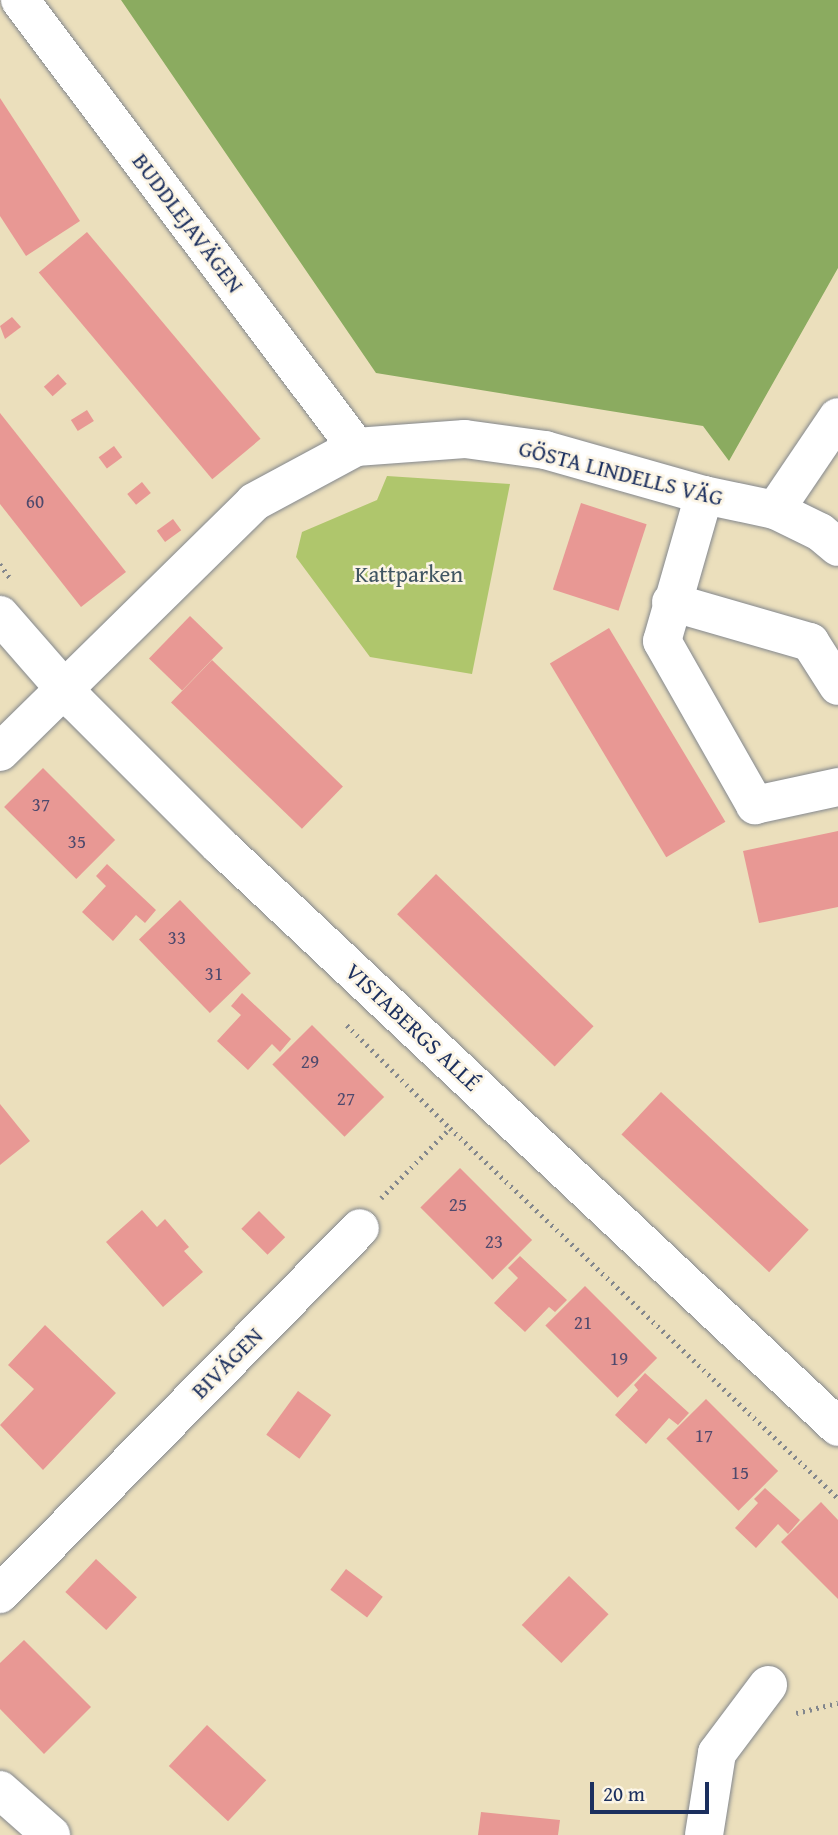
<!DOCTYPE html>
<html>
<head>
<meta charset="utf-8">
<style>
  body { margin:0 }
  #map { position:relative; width:838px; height:1835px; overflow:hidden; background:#ebdfbc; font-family:"Gentium Book Plus",serif }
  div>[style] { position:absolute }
  .green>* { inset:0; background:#afc66c }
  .forest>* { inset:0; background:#8bab60 }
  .building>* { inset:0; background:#e89894; transform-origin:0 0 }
  .path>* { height:4.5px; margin-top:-2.25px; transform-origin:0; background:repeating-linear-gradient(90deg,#83878d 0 2px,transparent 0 7px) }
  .roads { filter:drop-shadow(0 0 2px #83878d) drop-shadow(0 0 2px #83878d) }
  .minor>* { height:38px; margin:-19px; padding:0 19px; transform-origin:19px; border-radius:19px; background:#fff }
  span { translate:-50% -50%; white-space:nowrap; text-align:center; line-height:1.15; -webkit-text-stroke:5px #fcf5e5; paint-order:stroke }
  .number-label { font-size:19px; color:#4e496c }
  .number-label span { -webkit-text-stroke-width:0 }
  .street-label { font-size:23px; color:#1b2f5e }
  .park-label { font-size:23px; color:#405562 }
  .scale { position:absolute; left:590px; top:1782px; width:119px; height:32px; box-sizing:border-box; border:4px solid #1b2f5e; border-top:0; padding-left:9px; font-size:21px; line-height:24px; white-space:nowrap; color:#1b2f5e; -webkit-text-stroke:5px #fcf5e5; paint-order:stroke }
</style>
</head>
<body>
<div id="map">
  <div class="green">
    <i style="clip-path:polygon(387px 476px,510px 484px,472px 674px,370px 657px,296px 557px,302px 532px,377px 500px)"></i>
  </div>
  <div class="forest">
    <i style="clip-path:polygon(121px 0,838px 0,838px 268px,729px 461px,703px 426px,376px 373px)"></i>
  </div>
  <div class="building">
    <i style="clip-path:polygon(0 98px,80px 221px,26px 256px,0 216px)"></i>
    <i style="left:87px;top:232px;width:270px;height:63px;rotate:50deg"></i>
    <i style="clip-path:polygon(12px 317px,21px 327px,5px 339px,0 326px)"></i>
    <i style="left:58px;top:374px;width:13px;height:19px;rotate:48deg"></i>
    <i style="left:87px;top:410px;width:13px;height:19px;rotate:58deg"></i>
    <i style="clip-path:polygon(0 413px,126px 572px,81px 607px,0 504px)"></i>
    <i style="left:114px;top:446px;width:14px;height:19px;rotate:54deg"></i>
    <i style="left:142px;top:482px;width:14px;height:19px;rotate:51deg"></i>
    <i style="left:581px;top:503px;width:69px;height:91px;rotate:18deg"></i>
    <i style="left:173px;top:519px;width:14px;height:20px;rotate:54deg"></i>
    <i style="left:190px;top:616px;width:46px;height:59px;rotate:44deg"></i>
    <i style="left:609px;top:628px;width:226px;height:69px;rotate:59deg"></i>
    <i style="left:212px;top:660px;width:182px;height:59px;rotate:44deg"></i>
    <i style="left:43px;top:768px;width:102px;height:55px;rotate:45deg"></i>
    <i style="clip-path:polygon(838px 831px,838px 907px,759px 923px,743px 851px)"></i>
    <i style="clip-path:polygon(107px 864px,156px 910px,145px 923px,136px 915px,113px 941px,82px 912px,106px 886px,96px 876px)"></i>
    <i style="left:436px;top:874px;width:219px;height:56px;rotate:44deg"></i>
    <i style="left:180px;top:900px;width:102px;height:57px;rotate:46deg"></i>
    <i style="clip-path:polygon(242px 993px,291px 1039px,280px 1052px,272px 1044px,248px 1070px,217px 1041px,241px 1015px,231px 1006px)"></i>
    <i style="left:312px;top:1025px;width:102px;height:56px;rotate:45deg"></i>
    <i style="left:661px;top:1092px;width:202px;height:58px;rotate:43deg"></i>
    <i style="clip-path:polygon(0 1104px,30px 1141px,0 1165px)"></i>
    <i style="left:460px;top:1168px;width:102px;height:56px;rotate:45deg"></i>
    <i style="clip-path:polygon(142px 1210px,157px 1227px,165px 1219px,189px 1247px,184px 1251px,203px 1272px,163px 1307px,106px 1242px)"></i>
    <i style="left:259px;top:1211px;width:37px;height:25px;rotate:45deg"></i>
    <i style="clip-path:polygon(520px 1256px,567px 1300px,555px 1312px,549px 1307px,525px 1332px,494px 1303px,518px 1278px,508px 1268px)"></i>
    <i style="left:585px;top:1286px;width:102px;height:56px;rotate:45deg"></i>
    <i style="clip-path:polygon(45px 1325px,116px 1393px,43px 1470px,0 1425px,34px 1389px,8px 1365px)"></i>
    <i style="clip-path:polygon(645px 1373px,689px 1413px,678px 1425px,669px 1418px,646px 1444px,615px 1415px,638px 1390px,634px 1385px)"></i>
    <i style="left:298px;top:1391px;width:41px;height:54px;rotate:36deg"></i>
    <i style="left:706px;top:1399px;width:102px;height:56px;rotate:45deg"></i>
    <i style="clip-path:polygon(765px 1488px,800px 1520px,788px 1534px,778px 1524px,756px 1548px,735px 1528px,758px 1503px,754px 1499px)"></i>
    <i style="clip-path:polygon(821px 1502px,838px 1520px,838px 1599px,781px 1542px)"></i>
    <i style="left:96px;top:1559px;width:56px;height:45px;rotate:43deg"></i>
    <i style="left:346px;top:1569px;width:46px;height:26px;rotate:37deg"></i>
    <i style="left:569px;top:1576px;width:55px;height:68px;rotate:44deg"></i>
    <i style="clip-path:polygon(24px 1640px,91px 1707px,44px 1754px,0 1709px,0 1663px)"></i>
    <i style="left:207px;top:1725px;width:81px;height:56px;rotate:43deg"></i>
    <i style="clip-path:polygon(481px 1812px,560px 1820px,558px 1835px,478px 1835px)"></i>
  </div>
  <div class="path">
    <i style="left:0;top:564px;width:17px;rotate:54deg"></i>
    <i style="left:347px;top:1025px;width:146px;rotate:45deg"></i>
    <i style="left:450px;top:1128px;width:536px;rotate:43.64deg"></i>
    <i style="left:381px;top:1198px;width:98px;rotate:-45.4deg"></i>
    <i style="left:796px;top:1713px;width:43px;rotate:-13.4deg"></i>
  </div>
  <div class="roads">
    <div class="minor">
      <i style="left:20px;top:0;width:559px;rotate:53.07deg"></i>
      <i style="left:704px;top:495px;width:152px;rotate:106deg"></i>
      <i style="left:662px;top:641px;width:189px;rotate:60.4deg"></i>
      <i style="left:755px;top:805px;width:85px;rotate:-12.2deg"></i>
      <i style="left:775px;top:510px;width:112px;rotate:-55.9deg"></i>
      <i style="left:671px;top:602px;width:145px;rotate:16.1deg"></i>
      <i style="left:810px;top:642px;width:52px;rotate:57.5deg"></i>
      <i style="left:0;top:615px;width:116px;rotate:48.9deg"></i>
      <i style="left:76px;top:702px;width:204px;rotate:45deg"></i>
      <i style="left:220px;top:846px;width:848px;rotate:43.23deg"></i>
      <i style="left:0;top:752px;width:356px;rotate:-44.5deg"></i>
      <i style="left:254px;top:502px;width:116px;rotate:-28.3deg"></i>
      <i style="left:356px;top:447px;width:109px;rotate:-4.2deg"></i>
      <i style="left:465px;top:439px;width:81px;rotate:7.8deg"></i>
      <i style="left:545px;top:450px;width:165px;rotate:15.8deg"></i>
      <i style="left:704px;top:495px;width:73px;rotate:11.9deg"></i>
      <i style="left:775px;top:510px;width:50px;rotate:26.1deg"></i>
      <i style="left:820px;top:532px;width:23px;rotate:40deg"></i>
      <i style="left:0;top:1594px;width:513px;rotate:-45.47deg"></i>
      <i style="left:0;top:1790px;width:68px;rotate:41.4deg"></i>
      <i style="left:704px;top:1835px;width:83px;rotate:-81deg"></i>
      <i style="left:717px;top:1753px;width:85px;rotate:-53.1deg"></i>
    </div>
  </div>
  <div class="number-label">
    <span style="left:35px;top:502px">60</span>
    <span style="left:41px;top:805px">37</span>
    <span style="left:77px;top:842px">35</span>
    <span style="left:177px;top:938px">33</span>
    <span style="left:214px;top:974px">31</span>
    <span style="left:310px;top:1062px">29</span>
    <span style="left:346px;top:1099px">27</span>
    <span style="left:458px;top:1205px">25</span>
    <span style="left:494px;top:1242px">23</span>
    <span style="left:583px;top:1323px">21</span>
    <span style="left:619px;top:1359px">19</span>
    <span style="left:704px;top:1436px">17</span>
    <span style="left:740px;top:1473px">15</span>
  </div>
  <div class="street-label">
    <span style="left:188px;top:223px;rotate:53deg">BUDDLEJAVÄGEN</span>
    <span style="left:621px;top:473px;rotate:14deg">GÖSTA LINDELLS VÄG</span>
    <span style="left:413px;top:1027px;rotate:43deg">VISTABERGS ALLÉ</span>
    <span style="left:227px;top:1363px;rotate:-45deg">BIVÄGEN</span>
  </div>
  <div class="park-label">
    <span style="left:409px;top:574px">Kattparken</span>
  </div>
  <div class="scale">20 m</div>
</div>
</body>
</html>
